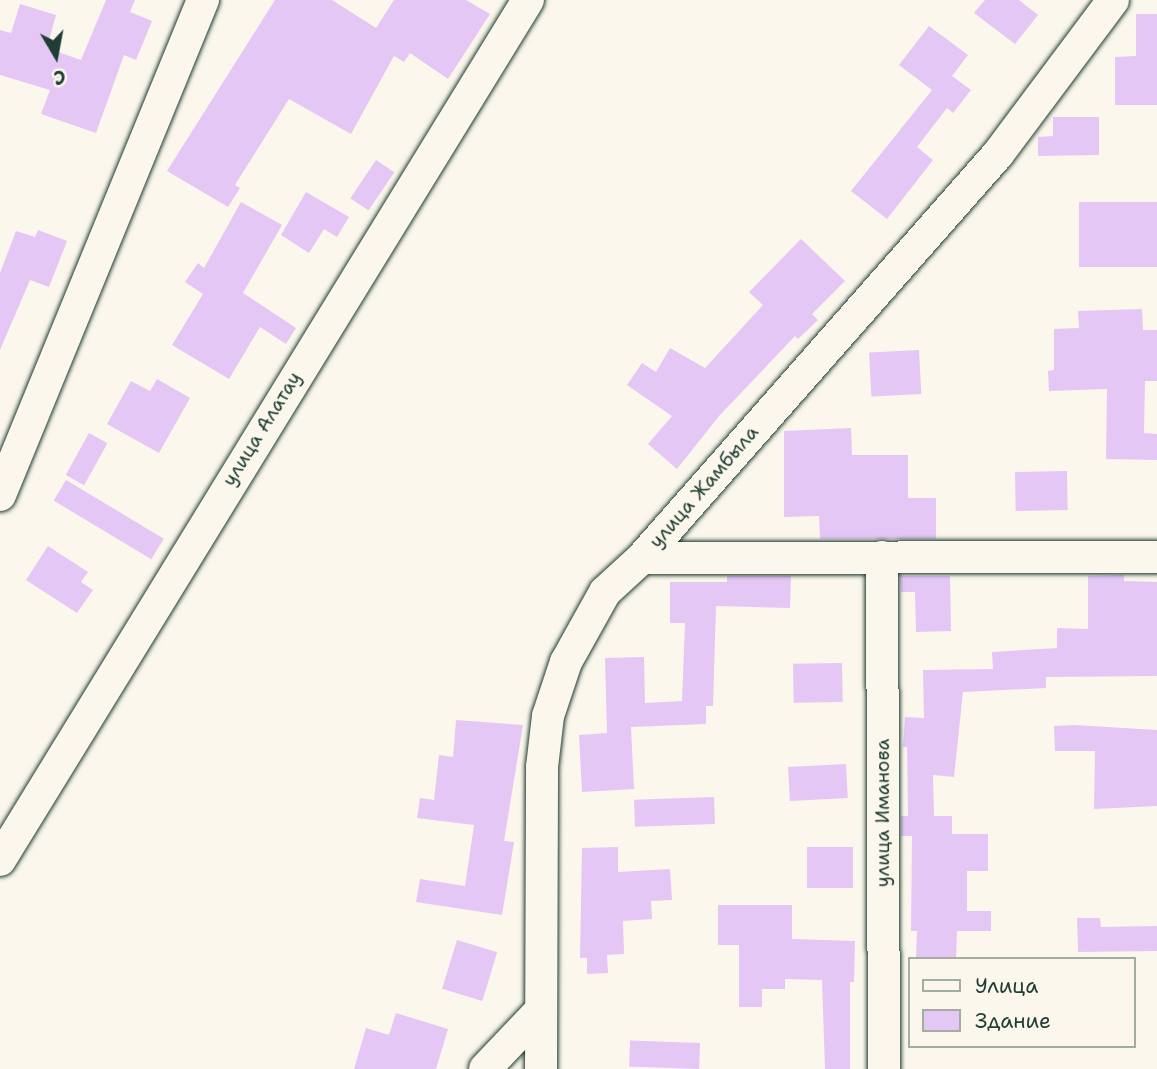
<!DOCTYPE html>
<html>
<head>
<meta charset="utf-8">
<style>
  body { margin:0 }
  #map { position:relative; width:1157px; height:1069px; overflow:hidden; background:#fbf7ec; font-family:"Shantell Sans",sans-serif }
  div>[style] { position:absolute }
  .building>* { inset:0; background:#e4c7f5; transform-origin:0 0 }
  .roads { filter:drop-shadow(0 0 2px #1f3d34) drop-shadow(0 0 2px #1f3d34) }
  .minor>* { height:32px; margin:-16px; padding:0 16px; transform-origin:16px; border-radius:16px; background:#fbf7ec }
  span { translate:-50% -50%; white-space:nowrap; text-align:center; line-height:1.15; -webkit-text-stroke:7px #fbf7ec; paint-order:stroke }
  .street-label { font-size:19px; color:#1f3d34 }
  .legend { position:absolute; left:908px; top:957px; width:228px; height:91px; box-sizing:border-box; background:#fbf7ec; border:2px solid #a3ada2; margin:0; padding:9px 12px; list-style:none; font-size:21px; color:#1f3d34 }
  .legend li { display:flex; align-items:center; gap:14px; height:35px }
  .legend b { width:35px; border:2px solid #a3ada2 }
  .north { position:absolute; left:21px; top:21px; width:70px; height:70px; -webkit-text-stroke:5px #fbf7ec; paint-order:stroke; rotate:170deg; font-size:19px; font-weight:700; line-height:28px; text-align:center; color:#1f3d34 }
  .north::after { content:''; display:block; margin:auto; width:24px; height:32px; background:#1f3d34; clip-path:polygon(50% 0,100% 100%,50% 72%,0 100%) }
</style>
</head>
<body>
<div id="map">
  <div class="building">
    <i style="clip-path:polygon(106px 0,135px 0,130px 12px,152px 21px,136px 60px,124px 55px,96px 133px,41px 114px,50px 90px,0 75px,0 30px,11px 33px,20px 4px,56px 15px,47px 48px,81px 60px)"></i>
    <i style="clip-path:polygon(275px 0,332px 0,376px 28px,394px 0,466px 0,490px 14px,448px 79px,410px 53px,404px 62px,394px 56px,351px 134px,289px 99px,235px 185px,240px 188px,228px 207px,167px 171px)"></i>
    <i style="clip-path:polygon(985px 0,1019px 0,1038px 15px,1015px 44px,974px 13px)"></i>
    <i style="clip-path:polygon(1136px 14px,1157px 14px,1157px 105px,1115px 105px,1115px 57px,1136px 56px)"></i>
    <i style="clip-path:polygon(929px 26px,968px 55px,952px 76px,971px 90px,953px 113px,947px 108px,917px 147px,933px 160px,887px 219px,851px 191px,932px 90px,899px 65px)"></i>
    <i style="clip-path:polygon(1053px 117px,1099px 117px,1099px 155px,1038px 156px,1038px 137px,1053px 136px)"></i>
    <i style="left:376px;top:160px;width:22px;height:46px;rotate:34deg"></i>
    <i style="clip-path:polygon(306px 192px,349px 217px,337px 237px,324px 229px,309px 253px,281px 235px)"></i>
    <i style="clip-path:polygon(241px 202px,282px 225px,243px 293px,296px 328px,286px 344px,260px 327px,229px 379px,172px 345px,203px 294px,185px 282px,198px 263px,204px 268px)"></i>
    <i style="left:1157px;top:202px;width:65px;height:78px;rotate:90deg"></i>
    <i style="clip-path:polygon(38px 230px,67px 241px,49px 287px,30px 280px,0 350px,0 273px,16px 231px,35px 237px)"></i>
    <i style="clip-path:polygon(801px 239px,845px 281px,812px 314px,818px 320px,798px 339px,795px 336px,719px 416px,677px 469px,648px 444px,672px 416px,627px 385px,642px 363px,656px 372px,670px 348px,705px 368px,763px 305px,749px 292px)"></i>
    <i style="clip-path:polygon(1142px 309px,1143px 330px,1157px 330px,1157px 381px,1145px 381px,1144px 433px,1157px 434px,1157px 460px,1106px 459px,1107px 389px,1049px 391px,1048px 371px,1054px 370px,1054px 329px,1079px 328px,1078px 311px)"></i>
    <i style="left:919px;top:350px;width:44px;height:50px;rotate:87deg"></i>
    <i style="clip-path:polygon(157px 379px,190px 398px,159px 453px,107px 424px,131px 381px,150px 391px)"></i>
    <i style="clip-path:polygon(851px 428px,852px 455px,908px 455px,908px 498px,936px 498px,936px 539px,820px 539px,819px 516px,784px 517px,784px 431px)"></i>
    <i style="left:89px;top:433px;width:21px;height:48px;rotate:29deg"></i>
    <i style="left:1067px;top:471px;width:39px;height:52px;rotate:89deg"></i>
    <i style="left:66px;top:480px;width:114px;height:24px;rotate:31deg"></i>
    <i style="clip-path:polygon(48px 546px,88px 572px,81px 582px,93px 590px,77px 613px,26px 580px)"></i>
    <i style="clip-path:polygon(1124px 575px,1124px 581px,1157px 582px,1157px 676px,1046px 677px,1046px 688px,963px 692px,954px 777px,933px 775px,934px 816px,952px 816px,952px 834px,988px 834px,988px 871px,967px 871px,967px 911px,991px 911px,991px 931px,957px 931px,956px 959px,916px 959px,917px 931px,911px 931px,912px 836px,901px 836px,901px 816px,908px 816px,907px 747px,903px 747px,905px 717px,924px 718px,923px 670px,993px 669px,992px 652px,1057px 648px,1057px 628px,1088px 629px,1088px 576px)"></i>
    <i style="clip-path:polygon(727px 576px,791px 576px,790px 608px,716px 606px,713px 706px,706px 706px,706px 724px,631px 727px,634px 789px,582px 792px,579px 735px,607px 733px,605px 658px,644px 657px,645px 703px,682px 701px,685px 623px,670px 623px,670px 582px,727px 582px)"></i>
    <i style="clip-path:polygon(900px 576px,950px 576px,951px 631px,916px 632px,915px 592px,901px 592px)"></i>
    <i style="left:842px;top:663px;width:39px;height:49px;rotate:89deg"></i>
    <i style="clip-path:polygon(456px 720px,523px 725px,504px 841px,514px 842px,502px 915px,416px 902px,420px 879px,465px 886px,474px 825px,417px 818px,420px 798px,434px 800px,439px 755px,453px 757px)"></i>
    <i style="clip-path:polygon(1074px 725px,1157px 730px,1157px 806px,1094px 809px,1095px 751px,1055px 751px,1054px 726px)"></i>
    <i style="left:846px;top:764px;width:34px;height:58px;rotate:87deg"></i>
    <i style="left:714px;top:797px;width:27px;height:80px;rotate:88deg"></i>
    <i style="clip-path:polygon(618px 847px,618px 872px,670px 869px,672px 900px,651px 901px,652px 919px,623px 921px,624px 954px,607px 955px,608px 973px,587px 974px,587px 958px,580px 958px,582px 848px)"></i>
    <i style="left:807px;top:847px;width:46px;height:41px"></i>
    <i style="clip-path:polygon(718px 905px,792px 905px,792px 939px,855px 941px,854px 982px,850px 982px,850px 1069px,825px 1069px,822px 980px,785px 979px,785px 989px,762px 989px,762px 1007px,739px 1007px,739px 945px,718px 945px)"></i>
    <i style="clip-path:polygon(1077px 918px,1100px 918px,1101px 927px,1157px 926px,1157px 951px,1078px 952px)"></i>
    <i style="left:457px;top:940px;width:42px;height:51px;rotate:17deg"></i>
    <i style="clip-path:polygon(396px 1013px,448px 1029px,436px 1069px,354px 1069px,366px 1028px,389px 1035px)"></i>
    <i style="left:700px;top:1043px;width:26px;height:70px;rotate:92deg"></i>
  </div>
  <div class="roads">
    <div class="minor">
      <i style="left:0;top:495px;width:535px;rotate:-67.7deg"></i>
      <i style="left:882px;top:557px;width:512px;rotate:89.78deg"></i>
      <i style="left:642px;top:558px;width:515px;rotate:-0.11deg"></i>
      <i style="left:0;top:860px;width:1009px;rotate:-58.45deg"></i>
      <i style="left:485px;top:1069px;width:81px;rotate:-46.5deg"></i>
      <i style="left:541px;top:1069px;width:302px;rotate:-89.8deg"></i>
      <i style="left:542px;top:767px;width:51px;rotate:-83.3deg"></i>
      <i style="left:548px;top:716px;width:57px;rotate:-71.6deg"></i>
      <i style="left:566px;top:662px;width:80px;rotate:-60.9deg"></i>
      <i style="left:605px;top:592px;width:50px;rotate:-42.6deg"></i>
      <i style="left:642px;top:558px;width:538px;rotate:-48.61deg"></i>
      <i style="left:998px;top:154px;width:192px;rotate:-53.2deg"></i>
    </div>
  </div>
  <div class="street-label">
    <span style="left:262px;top:429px;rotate:-58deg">улица Алатау</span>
    <span style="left:704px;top:487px;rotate:-49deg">улица Жамбыла</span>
    <span style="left:883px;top:813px;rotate:-90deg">улица Иманова</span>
  </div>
  <ul class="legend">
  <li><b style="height:9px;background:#fbf7ec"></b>Улица</li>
  <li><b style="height:19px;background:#e4c7f5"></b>Здание</li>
  </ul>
  <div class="north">С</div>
</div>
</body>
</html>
